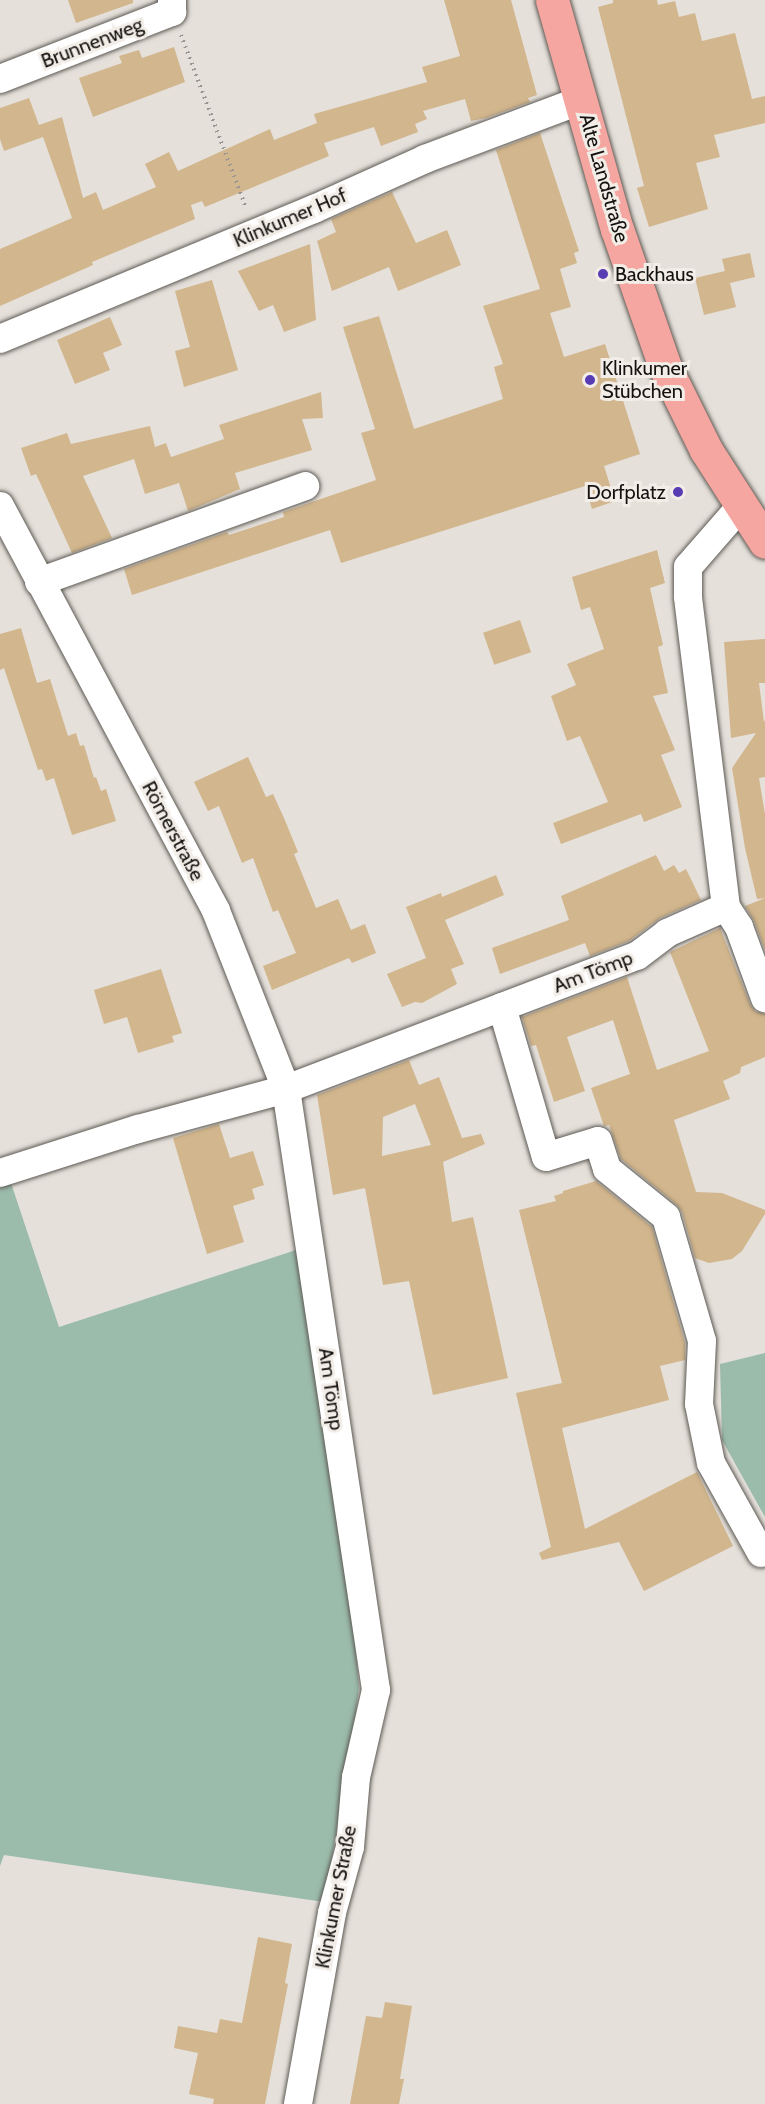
<!DOCTYPE html>
<html>
<head>
<meta charset="utf-8">
<style>
  body { margin:0 }
  #map { position:relative; width:765px; height:2104px; overflow:hidden; background:#e5e0da; font-family:Cabin,sans-serif }
  div>[style] { position:absolute }
  .green>* { inset:0; background:#9bbbab }
  .building>* { inset:0; background:#d2b68d; transform-origin:0 0 }
  .path>* { height:4px; margin-top:-2px; transform-origin:0; background:repeating-linear-gradient(90deg,#989490 0 1.5px,transparent 0 6px) }
  .roads { filter:drop-shadow(0 0 2px #5e5a54) drop-shadow(0 0 2px #5e5a54) }
  .minor>* { height:28px; margin:-14px; padding:0 14px; transform-origin:14px; border-radius:14px; background:#fff }
  .major>* { height:33px; margin:-16.5px; padding:0 16.5px; transform-origin:16.5px; border-radius:16.5px; background:#f5a6a0 }
  .dots>* { width:16px; height:16px; translate:-50% -50%; box-sizing:border-box; border:3px solid #f2ede7; border-radius:50% }
  span { translate:-50% -50%; white-space:nowrap; text-align:center; line-height:1.15; -webkit-text-stroke:6px #f2ede7; paint-order:stroke }
  .street-label { font-size:20px; color:#141210 }
  .poi-label { font-size:20px; color:#141210 }
  .left { translate:0 -50%; text-align:left }
  .right { translate:-100% -50%; text-align:right }
</style>
</head>
<body>
<div id="map">
  <div class="green">
    <i style="clip-path:polygon(10px 1180px,59px 1327px,296px 1250px,350px 1588px,359px 1687px,352px 1746px,324px 1902px,4px 1855px,0 1866px,0 1183px)"></i>
    <i style="clip-path:polygon(765px 1353px,765px 1517px,722px 1440px,720px 1364px)"></i>
  </div>
  <div class="building">
    <i style="clip-path:polygon(68px 0,133px 0,133px 3px,76px 23px)"></i>
    <i style="clip-path:polygon(444px 0,511px 0,537px 95px,528px 98px,530px 102px,486px 118px,471px 121px,465px 99px,423px 111px,427px 119px,415px 124px,418px 132px,381px 146px,374px 127px,324px 143px,329px 156px,205px 207px,202px 201px,191px 205px,195px 219px,92px 262px,93px 265px,0 306px,0 249px,72px 218px,43px 137px,4px 151px,0 139px,0 108px,29px 98px,39px 125px,62px 117px,83px 198px,96px 192px,103px 210px,156px 187px,145px 164px,169px 152px,178px 171px,270px 129px,274px 140px,317px 123px,314px 114px,427px 82px,422px 67px,460px 56px)"></i>
    <i style="clip-path:polygon(613px 0,657px 0,658px 5px,675px 1px,679px 17px,695px 13px,702px 41px,735px 33px,752px 99px,765px 96px,765px 123px,714px 135px,720px 157px,696px 163px,708px 209px,649px 227px,637px 188px,644px 186px,598px 7px,613px 3px)"></i>
    <i style="clip-path:polygon(174px 47px,185px 82px,93px 117px,79px 78px,122px 63px,119px 56px,139px 50px,142px 58px)"></i>
    <i style="clip-path:polygon(540px 133px,579px 251px,574px 253px,577px 263px,560px 269px,571px 307px,550px 313px,564px 357px,605px 344px,640px 454px,604px 466px,615px 501px,592px 509px,585px 486px,341px 563px,330px 530px,132px 595px,124px 569px,227px 532px,229px 535px,284px 517px,283px 512px,376px 480px,361px 433px,375px 429px,343px 327px,379px 316px,414px 429px,503px 399px,494px 367px,503px 364px,483px 306px,540px 289px,496px 150px)"></i>
    <i style="clip-path:polygon(392px 192px,416px 243px,447px 230px,461px 265px,398px 291px,389px 267px,332px 291px,317px 241px,336px 232px,331px 219px)"></i>
    <i style="clip-path:polygon(310px 244px,316px 320px,284px 332px,273px 305px,259px 311px,238px 271px)"></i>
    <i style="clip-path:polygon(750px 253px,755px 277px,730px 283px,736px 307px,704px 315px,695px 278px,725px 271px,722px 259px)"></i>
    <i style="clip-path:polygon(212px 280px,238px 370px,184px 387px,175px 351px,190px 347px,175px 291px)"></i>
    <i style="clip-path:polygon(110px 317px,122px 345px,103px 353px,110px 370px,75px 384px,57px 340px)"></i>
    <i style="clip-path:polygon(321px 392px,323px 418px,302px 419px,312px 450px,235px 473px,240px 489px,188px 511px,179px 483px,145px 494px,134px 459px,83px 476px,112px 538px,72px 553px,36px 474px,31px 476px,21px 448px,67px 433px,71px 444px,150px 426px,155px 447px,166px 443px,171px 457px,224px 439px,219px 425px)"></i>
    <i style="clip-path:polygon(657px 550px,665px 583px,650px 588px,663px 645px,658px 647px,668px 693px,653px 696px,675px 750px,661px 755px,682px 807px,644px 822px,641px 814px,561px 844px,553px 823px,608px 802px,580px 736px,567px 741px,551px 696px,576px 685px,567px 664px,604px 649px,590px 607px,581px 610px,572px 577px)"></i>
    <i style="left:520px;top:620px;width:34px;height:39px;rotate:71deg"></i>
    <i style="clip-path:polygon(21px 628px,37px 683px,50px 679px,68px 736px,76px 733px,80px 746px,84px 745px,94px 778px,96px 777px,101px 791px,106px 789px,116px 821px,72px 835px,54px 778px,46px 781px,42px 769px,38px 770px,4px 668px,0 670px,0 634px)"></i>
    <i style="clip-path:polygon(765px 639px,765px 683px,759px 683px,764px 722px,765px 720px,765px 777px,759px 778px,765px 814px,765px 898px,757px 899px,745px 848px,732px 768px,756px 733px,731px 738px,724px 642px)"></i>
    <i style="clip-path:polygon(248px 757px,266px 797px,273px 794px,284px 818px,298px 852px,294px 854px,316px 908px,338px 899px,351px 930px,365px 924px,376px 953px,352px 963px,349px 958px,272px 990px,263px 966px,296px 953px,278px 910px,273px 912px,253px 858px,242px 863px,219px 806px,208px 811px,194px 782px)"></i>
    <i style="clip-path:polygon(656px 855px,664px 871px,674px 865px,679px 873px,686px 869px,701px 900px,660px 918px,629px 941px,590px 956px,585px 943px,500px 974px,492px 948px,569px 920px,561px 896px)"></i>
    <i style="clip-path:polygon(496px 875px,504px 895px,445px 920px,464px 964px,451px 969px,457px 984px,422px 1003px,415px 1002px,402px 1007px,387px 974px,426px 958px,406px 907px,441px 893px,442px 897px)"></i>
    <i style="clip-path:polygon(765px 898px,765px 950px,754px 921px,745px 906px)"></i>
    <i style="clip-path:polygon(720px 928px,750px 1004px,755px 1011px,765px 1014px,765px 1057px,741px 1067px,740px 1073px,723px 1081px,730px 1099px,674px 1120px,696px 1192px,722px 1193px,765px 1210px,765px 1214px,742px 1251px,732px 1259px,709px 1263px,695px 1258px,682px 1212px,677px 1205px,621px 1159px,609px 1125px,604px 1126px,591px 1088px,630px 1074px,613px 1020px,567px 1037px,585px 1091px,554px 1102px,536px 1045px,531px 1046px,522px 1017px,627px 977px,657px 1070px,709px 1051px,670px 952px)"></i>
    <i style="clip-path:polygon(161px 969px,182px 1033px,172px 1036px,174px 1042px,138px 1053px,127px 1017px,104px 1024px,94px 990px)"></i>
    <i style="clip-path:polygon(evenodd,409px 1060px,419px 1085px,439px 1077px,462px 1138px,481px 1134px,485px 1144px,443px 1162px,452px 1222px,473px 1217px,508px 1378px,433px 1395px,409px 1281px,383px 1285px,365px 1188px,333px 1195px,317px 1095px,409px 1060px,415px 1104px,431px 1145px,382px 1156px,383px 1117px,415px 1104px)"></i>
    <i style="clip-path:polygon(219px 1124px,230px 1158px,253px 1151px,264px 1185px,252px 1189px,255px 1199px,233px 1206px,244px 1242px,207px 1254px,173px 1138px)"></i>
    <i style="clip-path:polygon(596px 1181px,652px 1227px,685px 1343px,685px 1360px,660px 1366px,669px 1400px,562px 1428px,585px 1529px,697px 1472px,733px 1546px,644px 1591px,619px 1542px,542px 1560px,539px 1553px,551px 1547px,516px 1393px,562px 1383px,519px 1210px,556px 1201px,554px 1196px,563px 1193px,563px 1191px)"></i>
    <i style="clip-path:polygon(258px 1937px,292px 1944px,285px 1983px,288px 1984px,265px 2104px,213px 2104px,214px 2099px,189px 2094px,198px 2053px,174px 2048px,178px 2026px,217px 2033px,220px 2019px,242px 2023px)"></i>
    <i style="clip-path:polygon(385px 2002px,412px 2006px,400px 2079px,404px 2079px,399px 2104px,350px 2104px,366px 2016px,382px 2018px)"></i>
  </div>
  <div class="path">
    <i style="left:181px;top:35px;width:185px;rotate:69.4deg"></i>
  </div>
  <div class="roads">
    <div class="minor">
      <i style="left:0;top:79px;width:185px;rotate:-21.3deg"></i>
      <i style="left:172px;top:12px;width:12px;rotate:-90deg"></i>
      <i style="left:0;top:339px;width:340px;rotate:-22.5deg"></i>
      <i style="left:314px;top:209px;width:122px;rotate:-24.2deg"></i>
      <i style="left:425px;top:159px;width:168px;rotate:-20.6deg"></i>
      <i style="left:0;top:506px;width:459px;rotate:61.9deg"></i>
      <i style="left:216px;top:911px;width:191px;rotate:68.5deg"></i>
      <i style="left:286px;top:1089px;width:608px;rotate:81.48deg"></i>
      <i style="left:376px;top:1690px;width:89px;rotate:102.9deg"></i>
      <i style="left:356px;top:1777px;width:70px;rotate:94.9deg"></i>
      <i style="left:350px;top:1847px;width:68px;rotate:105.3deg"></i>
      <i style="left:332px;top:1913px;width:194px;rotate:100.1deg"></i>
      <i style="left:39px;top:582px;width:283px;rotate:-19.8deg"></i>
      <i style="left:726px;top:907px;width:24px;rotate:57deg"></i>
      <i style="left:739px;top:927px;width:76px;rotate:69.9deg"></i>
      <i style="left:502px;top:1007px;width:156px;rotate:73.7deg"></i>
      <i style="left:546px;top:1157px;width:54px;rotate:-17.1deg"></i>
      <i style="left:598px;top:1141px;width:29px;rotate:72deg"></i>
      <i style="left:607px;top:1169px;width:76px;rotate:39.1deg"></i>
      <i style="left:666px;top:1217px;width:129px;rotate:73.8deg"></i>
      <i style="left:702px;top:1341px;width:63px;rotate:92.7deg"></i>
      <i style="left:699px;top:1404px;width:60px;rotate:78.5deg"></i>
      <i style="left:711px;top:1463px;width:103px;rotate:60.9deg"></i>
      <i style="left:0;top:1173px;width:145px;rotate:-17.7deg"></i>
      <i style="left:138px;top:1129px;width:153px;rotate:-15.1deg"></i>
      <i style="left:286px;top:1089px;width:375px;rotate:-20.8deg"></i>
      <i style="left:637px;top:956px;width:38px;rotate:-37deg"></i>
      <i style="left:667px;top:933px;width:64px;rotate:-23.8deg"></i>
      <i style="left:726px;top:907px;width:313px;rotate:-97deg"></i>
      <i style="left:688px;top:596px;width:29px;rotate:-90deg"></i>
      <i style="left:688px;top:567px;width:81px;rotate:-49deg"></i>
    </div>
    <div class="major">
      <i style="left:552px;top:0;width:238px;rotate:74.2deg"></i>
      <i style="left:617px;top:229px;width:146px;rotate:70.8deg"></i>
      <i style="left:665px;top:367px;width:93px;rotate:63.7deg"></i>
      <i style="left:706px;top:450px;width:109px;rotate:57.3deg"></i>
    </div>
  </div>
  <div class="dots">
    <i style="left:603px;top:274px;background:#573cb4"></i>
    <i style="left:590px;top:380px;background:#573cb4"></i>
    <i style="left:678px;top:492px;background:#573cb4"></i>
  </div>
  <div class="street-label">
    <span style="left:92px;top:43px;rotate:-21deg">Brunnenweg</span>
    <span style="left:604px;top:178px;rotate:74deg">Alte Landstraße</span>
    <span style="left:290px;top:218px;rotate:-23deg">Klinkumer Hof</span>
    <span style="left:173px;top:831px;rotate:62deg">Römerstraße</span>
    <span style="left:593px;top:972px;rotate:-21deg">Am Tömp</span>
    <span style="left:331px;top:1389px;rotate:82deg">Am Tömp</span>
    <span style="left:336px;top:1897px;rotate:-79deg">Klinkumer Straße</span>
  </div>
  <div class="poi-label">
    <span class="left" style="left:615px;top:274px">Backhaus</span>
    <span class="left" style="left:602px;top:380px">Klinkumer<br>Stübchen</span>
    <span class="right" style="left:666px;top:492px">Dorfplatz</span>
  </div>
</div>
</body>
</html>
